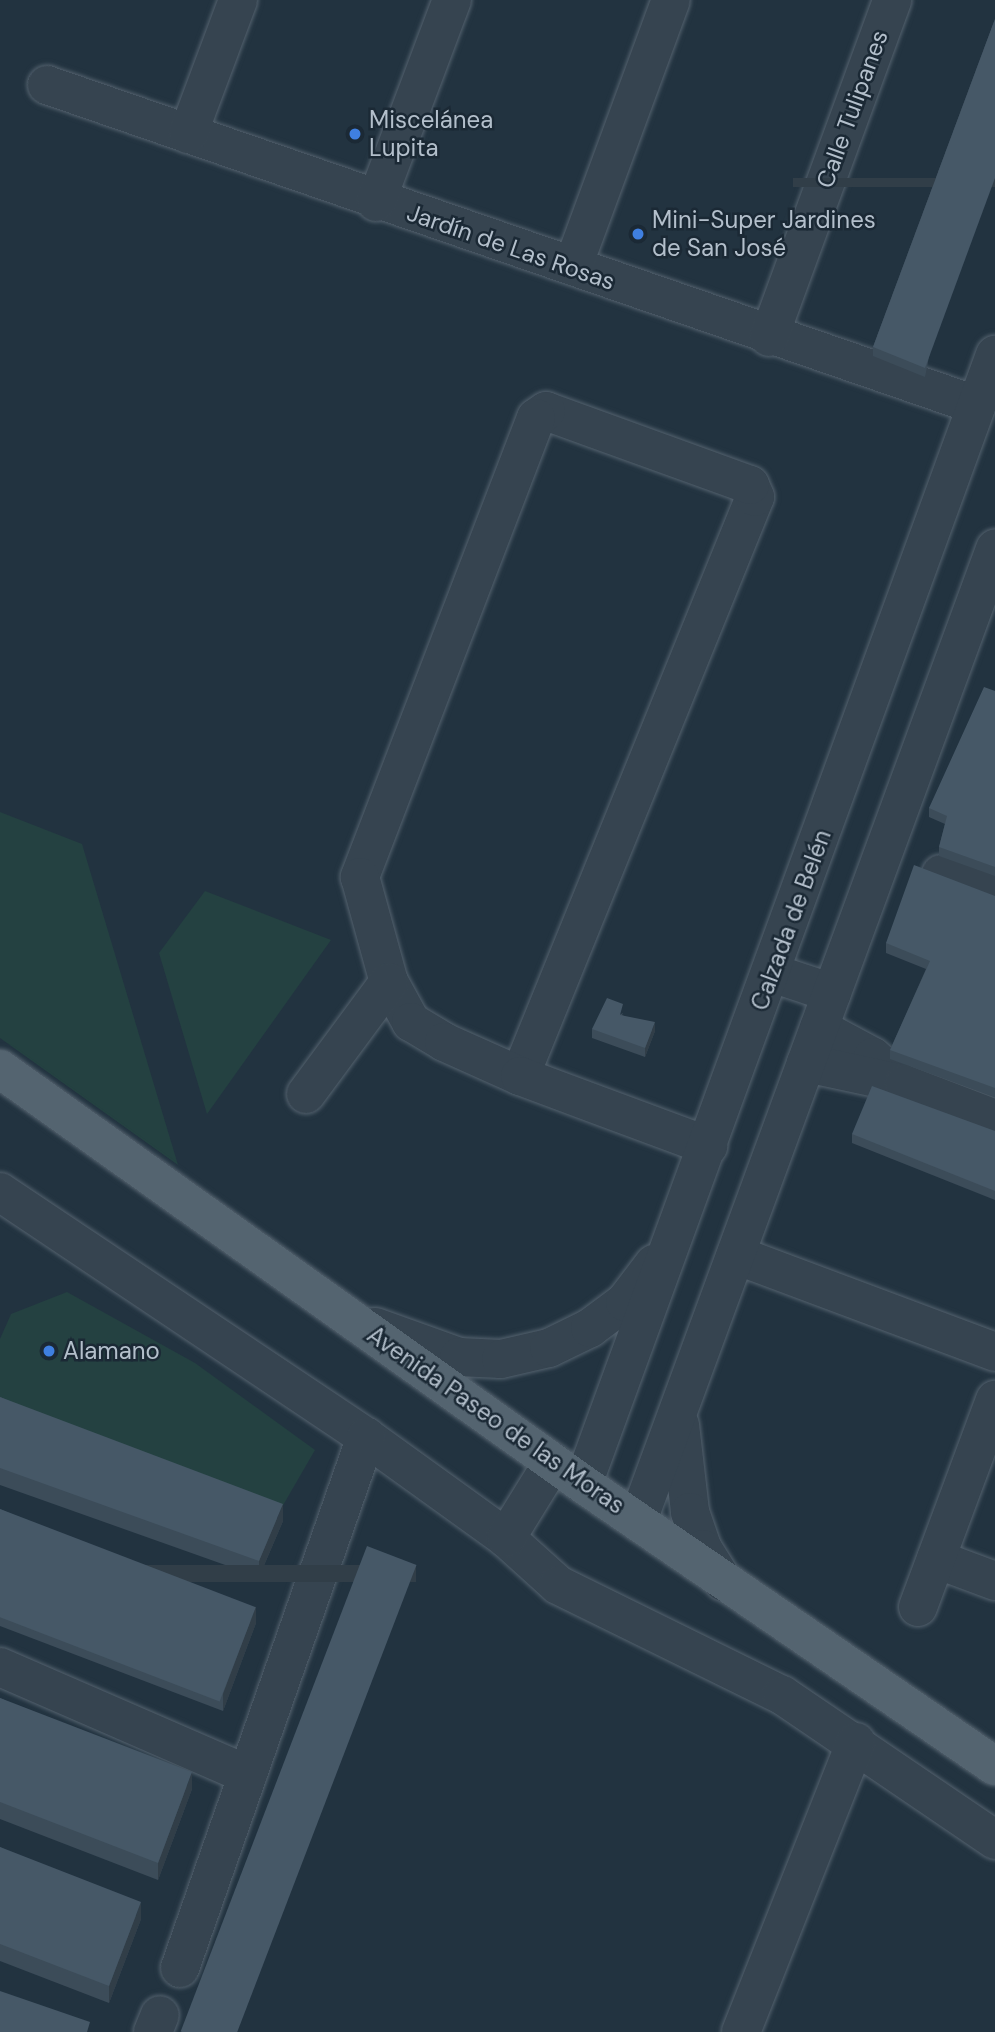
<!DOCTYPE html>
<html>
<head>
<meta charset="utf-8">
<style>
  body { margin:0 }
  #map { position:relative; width:995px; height:2032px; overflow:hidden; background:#223340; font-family:"DM Sans",sans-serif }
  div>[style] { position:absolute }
  .green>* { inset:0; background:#244141 }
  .roads { filter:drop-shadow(0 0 2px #54626e) drop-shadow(0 0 2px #54626e) }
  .minor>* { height:38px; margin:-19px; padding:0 19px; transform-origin:19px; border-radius:19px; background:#364450 }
  .major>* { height:38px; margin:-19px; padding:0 19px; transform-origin:19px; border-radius:19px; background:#546470 }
  .wall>* { inset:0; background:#3c4c59 }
  .shaded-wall>* { inset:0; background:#313e48; transform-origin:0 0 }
  .building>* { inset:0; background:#465867; transform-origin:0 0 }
  .dots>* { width:19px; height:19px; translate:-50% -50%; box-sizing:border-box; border:4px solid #1b2935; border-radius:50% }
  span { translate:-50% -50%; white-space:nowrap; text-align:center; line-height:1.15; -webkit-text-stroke:5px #1b2935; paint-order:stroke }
  .street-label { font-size:24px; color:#b3bfcb }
  .poi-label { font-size:24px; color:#b3bfcb }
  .left { translate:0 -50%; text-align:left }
</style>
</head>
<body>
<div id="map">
  <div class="green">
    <i style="clip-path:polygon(0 812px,82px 844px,178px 1165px,0 1038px)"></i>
    <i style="clip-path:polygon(205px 891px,331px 940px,207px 1114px,159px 953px)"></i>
    <i style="clip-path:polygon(67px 1292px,195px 1363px,315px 1450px,278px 1514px,0 1409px,0 1339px,11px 1314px)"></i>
  </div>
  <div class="roads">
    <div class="minor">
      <i style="left:47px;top:85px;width:983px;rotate:19.01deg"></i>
      <i style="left:188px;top:134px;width:143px;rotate:-69.5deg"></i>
      <i style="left:376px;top:202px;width:216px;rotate:-69.4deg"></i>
      <i style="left:573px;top:266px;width:283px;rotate:-69.8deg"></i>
      <i style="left:769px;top:337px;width:359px;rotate:-69.9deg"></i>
      <i style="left:941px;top:874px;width:57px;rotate:19.4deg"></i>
      <i style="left:772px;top:973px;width:63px;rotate:18.4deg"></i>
      <i style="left:819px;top:1028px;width:61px;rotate:28.2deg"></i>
      <i style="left:873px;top:1057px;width:28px;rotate:41deg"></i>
      <i style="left:806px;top:1063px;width:100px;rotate:12.1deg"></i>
      <i style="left:904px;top:1084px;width:97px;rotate:21deg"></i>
      <i style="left:520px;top:1076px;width:625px;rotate:-67.91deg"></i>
      <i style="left:755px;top:497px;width:13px;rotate:-113deg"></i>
      <i style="left:750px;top:485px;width:217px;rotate:-160.1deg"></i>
      <i style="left:546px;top:411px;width:12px;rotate:145deg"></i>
      <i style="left:536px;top:418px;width:492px;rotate:111deg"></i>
      <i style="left:360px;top:877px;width:109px;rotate:74.6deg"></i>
      <i style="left:389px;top:982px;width:46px;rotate:61.2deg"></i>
      <i style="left:411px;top:1022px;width:39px;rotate:31deg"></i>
      <i style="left:444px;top:1042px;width:83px;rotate:24.1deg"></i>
      <i style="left:520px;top:1076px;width:201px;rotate:20.4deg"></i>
      <i style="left:306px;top:1094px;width:139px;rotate:-53.5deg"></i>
      <i style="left:0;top:1192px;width:440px;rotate:33.8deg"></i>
      <i style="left:366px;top:1437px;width:173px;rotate:35.8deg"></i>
      <i style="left:506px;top:1538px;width:70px;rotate:42.1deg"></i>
      <i style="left:558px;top:1585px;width:250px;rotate:26.2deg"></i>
      <i style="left:782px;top:1695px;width:258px;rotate:34.2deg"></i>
      <i style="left:736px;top:1255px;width:277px;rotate:20.5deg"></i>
      <i style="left:375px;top:1327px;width:89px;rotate:19.7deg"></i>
      <i style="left:459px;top:1357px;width:42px;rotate:2.7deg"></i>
      <i style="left:501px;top:1359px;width:49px;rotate:-12.9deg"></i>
      <i style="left:549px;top:1348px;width:46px;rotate:-26deg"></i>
      <i style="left:590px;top:1328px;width:44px;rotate:-36.6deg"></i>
      <i style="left:625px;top:1302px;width:48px;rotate:-52.7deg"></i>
      <i style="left:680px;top:1425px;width:88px;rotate:83.4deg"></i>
      <i style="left:690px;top:1512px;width:39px;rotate:71deg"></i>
      <i style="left:703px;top:1549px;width:39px;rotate:58deg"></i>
      <i style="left:583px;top:1484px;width:1202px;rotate:-69.95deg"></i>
      <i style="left:638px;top:1520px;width:1035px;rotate:-69.81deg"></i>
      <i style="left:506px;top:1538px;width:89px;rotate:-58.3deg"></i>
      <i style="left:936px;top:1559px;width:63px;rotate:20.4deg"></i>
      <i style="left:918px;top:1607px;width:221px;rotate:-69.6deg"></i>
      <i style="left:0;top:1667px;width:270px;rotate:23.5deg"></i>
      <i style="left:180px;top:1968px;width:563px;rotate:-70.7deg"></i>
      <i style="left:153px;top:2032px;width:18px;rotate:-68deg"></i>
      <i style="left:741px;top:2032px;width:312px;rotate:-68.4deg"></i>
    </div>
    <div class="major">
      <i style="left:0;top:1069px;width:716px;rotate:35.44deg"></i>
      <i style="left:583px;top:1484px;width:499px;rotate:34.4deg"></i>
    </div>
  </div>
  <div class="wall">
    <i style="clip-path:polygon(995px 19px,925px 377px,873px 356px,873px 347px)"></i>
    <i style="clip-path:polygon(995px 691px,995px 876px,939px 856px,939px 847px,945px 824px,929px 817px,929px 808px)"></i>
    <i style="clip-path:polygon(995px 896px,995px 1097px,890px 1059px,890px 1050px,926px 969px,886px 953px,886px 943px)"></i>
    <i style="clip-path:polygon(623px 1013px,622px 1015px,655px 1031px,645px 1057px,592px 1038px,592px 1029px)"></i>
    <i style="clip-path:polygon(995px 1131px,995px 1200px,852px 1143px,852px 1134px)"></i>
    <i style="clip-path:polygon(0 1397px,283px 1521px,259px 1577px,0 1485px)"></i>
    <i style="clip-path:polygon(0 1509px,256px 1623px,223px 1711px,0 1626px)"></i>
    <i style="clip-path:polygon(0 1698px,192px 1789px,158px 1880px,0 1819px)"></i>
    <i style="clip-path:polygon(0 1847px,141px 1919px,109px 2003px,0 1961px)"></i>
  </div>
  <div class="shaded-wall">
    <i style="left:995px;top:178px;width:9px;height:202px;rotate:90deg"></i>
    <i style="clip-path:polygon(655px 1022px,655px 1031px,645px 1057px,645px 1048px)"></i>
    <i style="clip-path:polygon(283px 1504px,283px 1521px,259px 1577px,259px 1561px)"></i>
    <i style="left:416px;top:1565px;width:17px;height:499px;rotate:90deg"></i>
    <i style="clip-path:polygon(256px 1606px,256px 1623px,223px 1711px,223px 1694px)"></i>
    <i style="clip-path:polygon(192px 1772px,192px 1789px,158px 1880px,158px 1863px)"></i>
    <i style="clip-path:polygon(141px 1902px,141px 1919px,109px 2003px,109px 1986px)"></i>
  </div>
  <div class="building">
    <i style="clip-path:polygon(995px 19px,995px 178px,925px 368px,873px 347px)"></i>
    <i style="clip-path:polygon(984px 687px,995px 691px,995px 867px,939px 847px,947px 816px,929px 808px)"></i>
    <i style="clip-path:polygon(914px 865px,995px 896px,995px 1088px,890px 1050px,930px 961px,886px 943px)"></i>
    <i style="clip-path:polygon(607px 998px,623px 1004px,620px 1015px,655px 1022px,645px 1048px,592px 1029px)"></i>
    <i style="clip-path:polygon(872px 1086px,995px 1131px,995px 1191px,852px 1134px)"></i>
    <i style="clip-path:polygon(0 1397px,283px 1504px,259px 1561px,0 1468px)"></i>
    <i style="left:0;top:1509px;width:274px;height:101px;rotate:21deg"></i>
    <i style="left:367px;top:1546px;width:53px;height:520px;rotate:21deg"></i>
    <i style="clip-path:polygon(0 1698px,192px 1772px,158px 1863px,0 1802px)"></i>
    <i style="clip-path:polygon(0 1847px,141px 1902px,109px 1986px,0 1944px)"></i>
    <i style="clip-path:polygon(0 1991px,90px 2022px,87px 2032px,0 2032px)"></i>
  </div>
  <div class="dots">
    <i style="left:355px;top:134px;background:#3f7fe0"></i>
    <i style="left:638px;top:234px;background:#3f7fe0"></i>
    <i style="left:49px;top:1351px;background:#3f7fe0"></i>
  </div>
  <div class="street-label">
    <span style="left:852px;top:109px;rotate:-70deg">Calle Tulipanes</span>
    <span style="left:511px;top:247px;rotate:19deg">Jardín de Las Rosas</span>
    <span style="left:791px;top:920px;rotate:-70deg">Calzada de Belén</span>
    <span style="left:496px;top:1420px;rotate:35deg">Avenida Paseo de las Moras</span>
  </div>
  <div class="poi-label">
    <span class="left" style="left:369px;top:134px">Miscelánea<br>Lupita</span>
    <span class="left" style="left:652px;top:234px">Mini-Super Jardines<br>de San José</span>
    <span class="left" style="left:63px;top:1351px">Alamano</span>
  </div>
</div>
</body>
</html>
